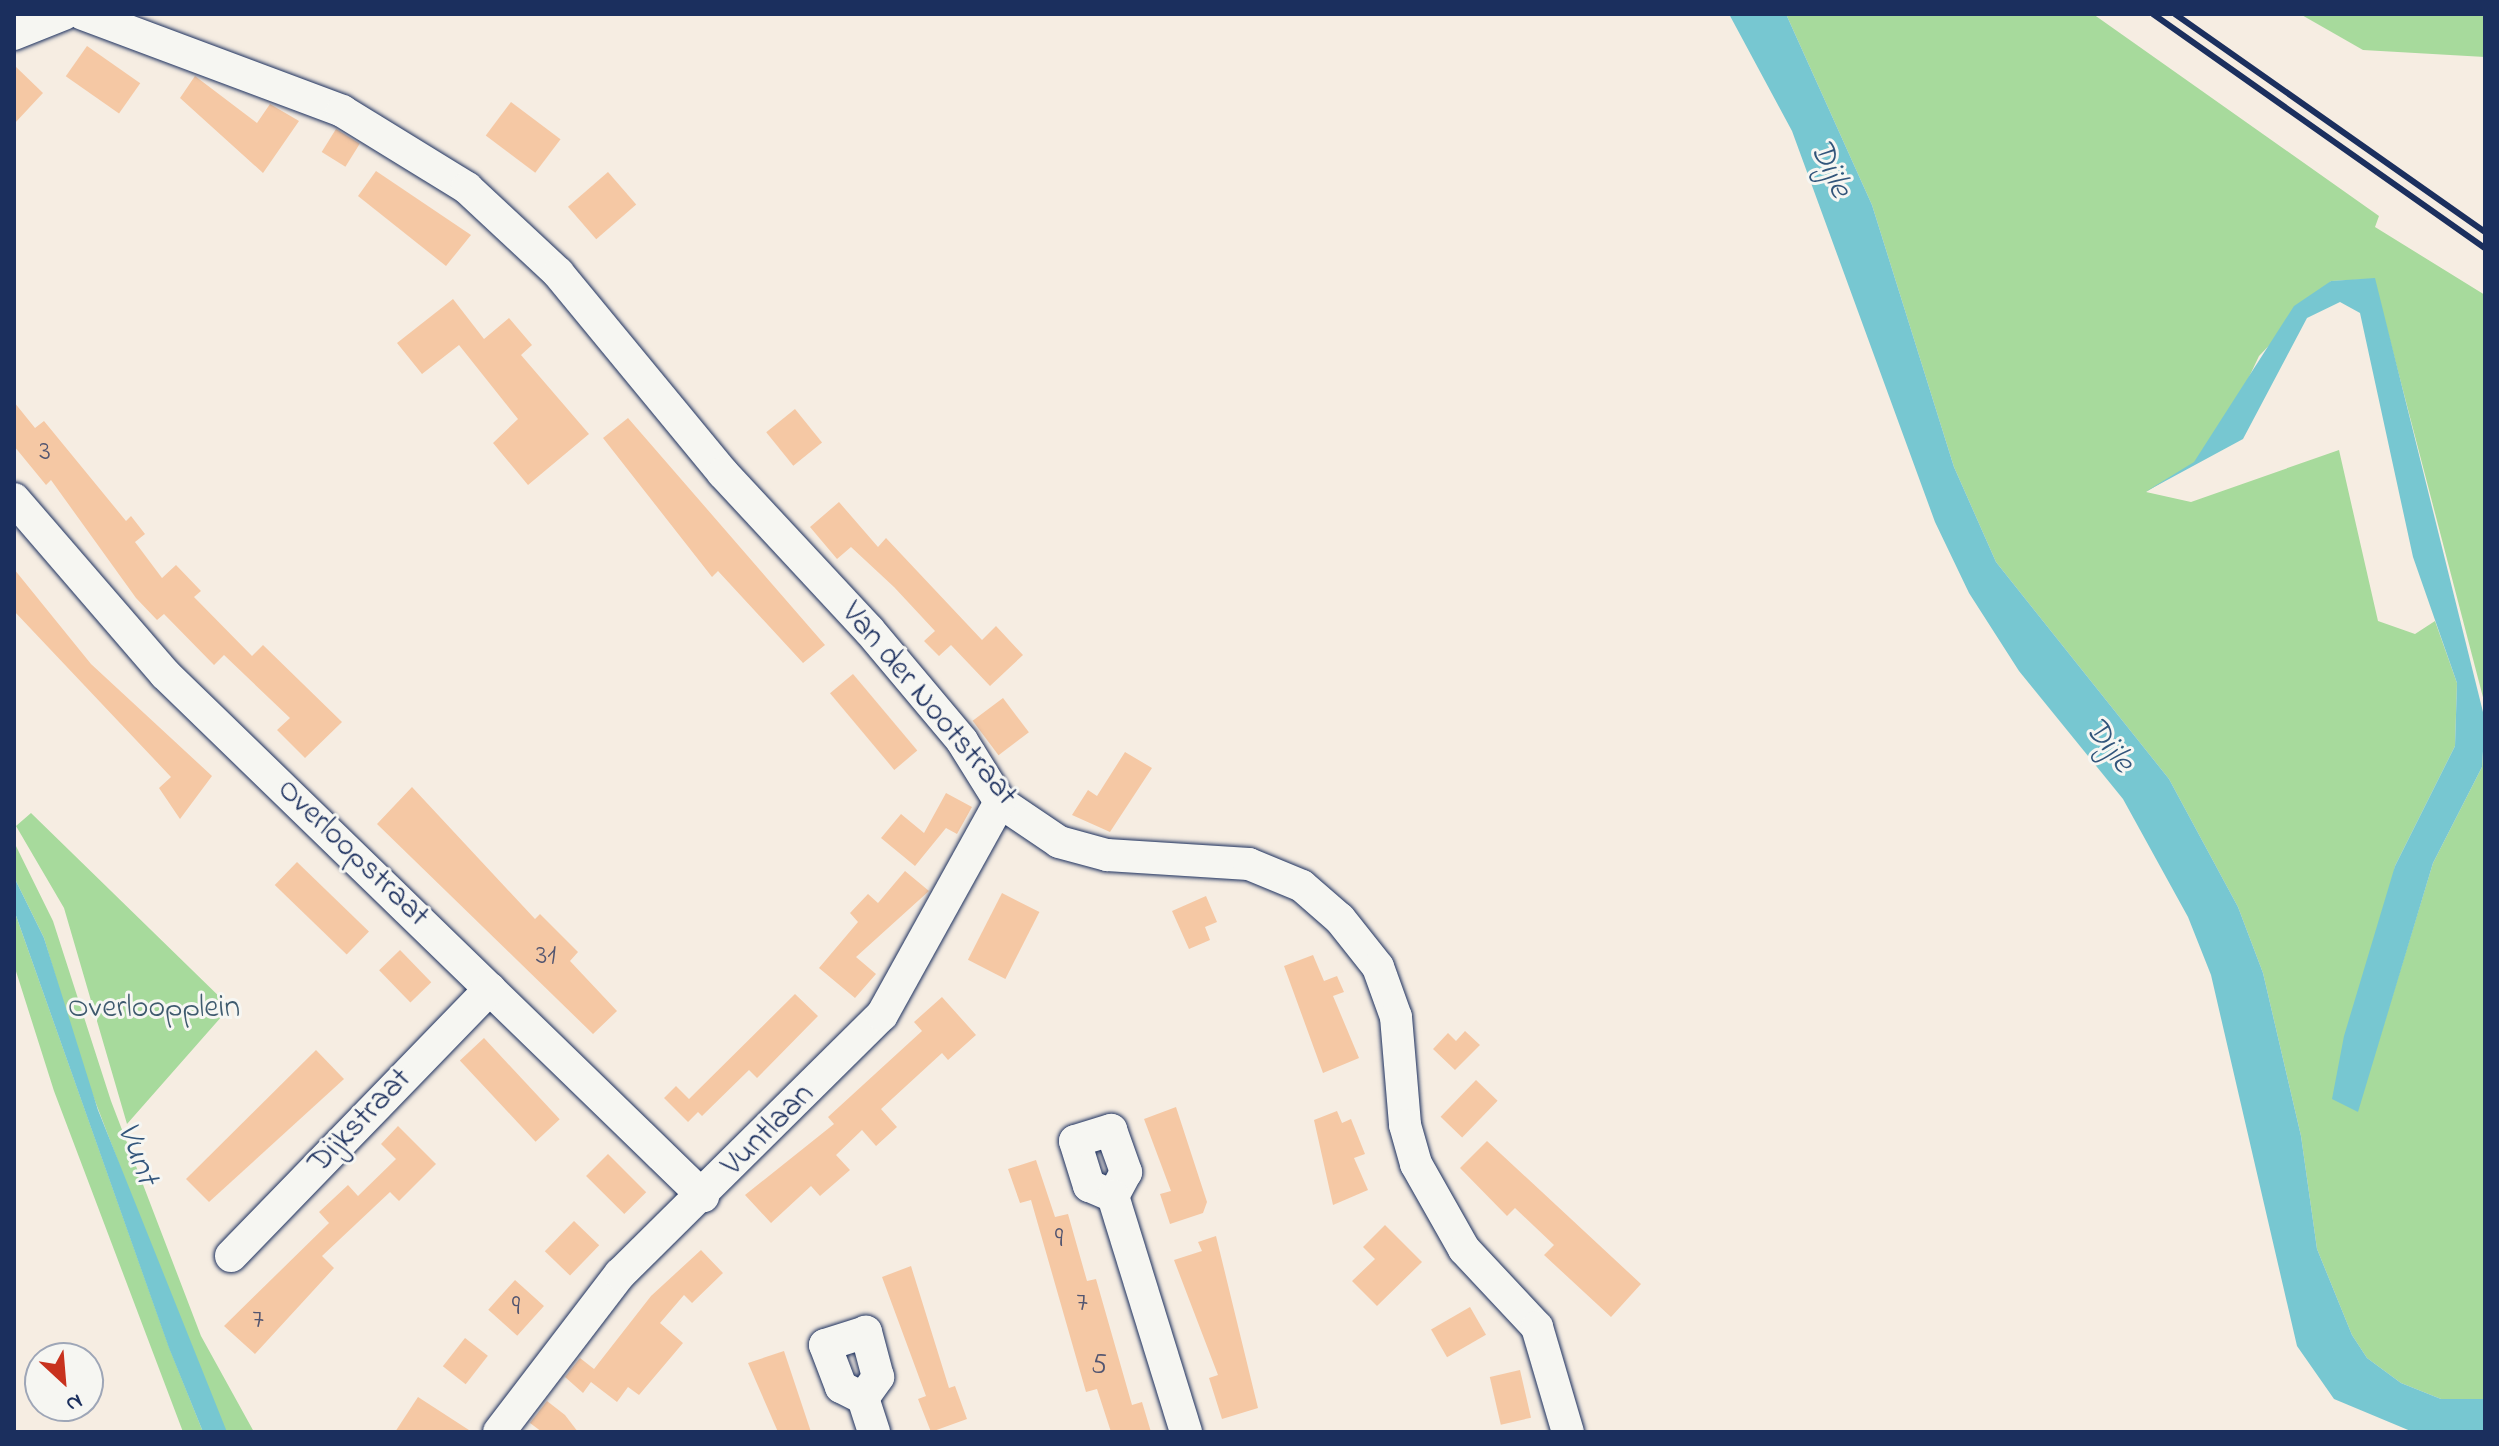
<!DOCTYPE html>
<html>
<head>
<meta charset="utf-8">
<style>
  body { margin:0 }
  #map { position:relative; width:2499px; height:1446px; overflow:hidden; background:#f6ede2; font-family:"Indie Flower",sans-serif }
  div>[style] { position:absolute }
  .green>* { inset:0; background:#a7da9c }
  .water>* { inset:0; background:#77c7d1 }
  .building>* { inset:0; background:#f5c8a4; transform-origin:0 0 }
  .roads { filter:drop-shadow(0 0 2px #1b2f5e) drop-shadow(0 0 2px #1b2f5e) }
  .minor>* { height:32px; margin:-16px; padding:0 16px; transform-origin:16px; border-radius:16px; background:#f6f6f2 }
  .rail>* { height:6px; margin:-3px; padding:0 3px; transform-origin:3px; border-radius:3px; background:#1b2f5e }
  span { translate:-50% -50%; white-space:nowrap; text-align:center; line-height:1.15; -webkit-text-stroke:6px #f6f6f2; paint-order:stroke }
  .number-label { font-size:28px; color:#525570 }
  .number-label span { -webkit-text-stroke-width:0 }
  .street-label { font-size:32px; color:#1b2f5e }
  .park-label { font-size:32px; color:#3e5a6e }
  .water-label { font-size:34px; color:#32557b; font-style:italic }
  .frame { position:absolute; inset:0; border:16px solid #1b2f5e; pointer-events:none }
  .north { position:absolute; left:24px; top:1342px; width:80px; height:80px; box-sizing:border-box; background:#f6f6f2; border:2px solid #9ea6b7; border-radius:50%; rotate:154deg; font-size:22px; font-weight:700; line-height:32px; text-align:center; color:#1b2f5e }
  .north::after { content:''; display:block; margin:auto; width:28px; height:36px; background:#c8321e; clip-path:polygon(50% 0,100% 100%,50% 72%,0 100%) }
</style>
</head>
<body>
<div id="map">
  <div class="green">
    <i style="clip-path:polygon(1786px 14px,2093px 14px,2379px 216px,2375px 227px,2485px 295px,2485px 705px,2374px 279px,2331px 281px,2259px 356px,2232px 413px,2194px 463px,2146px 492px,2191px 502px,2339px 450px,2378px 621px,2415px 634px,2435px 621px,2457px 683px,2455px 746px,2395px 866px,2357px 1112px,2433px 863px,2482px 767px,2485px 720px,2485px 1399px,2441px 1399px,2401px 1383px,2367px 1358px,2352px 1335px,2317px 1249px,2301px 1136px,2263px 973px,2238px 907px,2169px 779px,1996px 562px,1954px 467px,1872px 205px)"></i>
    <i style="clip-path:polygon(2300px 14px,2485px 14px,2485px 57px,2363px 50px)"></i>
    <i style="clip-path:polygon(31px 813px,230px 1007px,127px 1124px,64px 908px,16px 826px)"></i>
    <i style="clip-path:polygon(14px 842px,53px 921px,111px 1101px,201px 1336px,254px 1432px,227px 1432px,214px 1413px,84px 1072px,44px 938px,14px 877px)"></i>
    <i style="clip-path:polygon(14px 910px,169px 1347px,203px 1432px,183px 1432px,54px 1091px,14px 965px)"></i>
  </div>
  <div class="water">
    <i style="clip-path:polygon(1729px 14px,1786px 14px,1872px 205px,1954px 467px,1996px 562px,2169px 779px,2238px 907px,2263px 973px,2301px 1136px,2317px 1249px,2352px 1335px,2367px 1358px,2401px 1383px,2441px 1399px,2485px 1399px,2485px 1432px,2413px 1432px,2334px 1399px,2297px 1346px,2211px 975px,2188px 917px,2123px 799px,2019px 671px,1969px 593px,1935px 522px,1792px 131px)"></i>
    <i style="clip-path:polygon(2375px 278px,2485px 720px,2482px 767px,2433px 863px,2358px 1112px,2332px 1099px,2344px 1036px,2395px 866px,2455px 746px,2457px 683px,2413px 557px,2360px 313px,2340px 302px,2307px 318px,2243px 439px,2145px 492px,2194px 462px,2294px 306px,2331px 281px)"></i>
    <i style="clip-path:polygon(14px 877px,44px 938px,98px 1110px,227px 1432px,203px 1432px,169px 1348px,14px 910px)"></i>
  </div>
  <div class="building">
    <i style="left:87px;top:46px;width:65px;height:37px;rotate:35deg"></i>
    <i style="clip-path:polygon(14px 65px,43px 93px,14px 124px)"></i>
    <i style="clip-path:polygon(195px 76px,257px 123px,270px 104px,299px 121px,263px 173px,180px 98px)"></i>
    <i style="left:511px;top:102px;width:62px;height:42px;rotate:37deg"></i>
    <i style="left:336px;top:129px;width:28px;height:27px;rotate:32deg"></i>
    <i style="clip-path:polygon(376px 171px,471px 235px,446px 266px,358px 196px)"></i>
    <i style="left:608px;top:172px;width:43px;height:53px;rotate:49deg"></i>
    <i style="clip-path:polygon(453px 299px,484px 339px,509px 318px,532px 345px,521px 355px,589px 434px,528px 485px,493px 443px,518px 419px,459px 345px,422px 374px,397px 343px)"></i>
    <i style="clip-path:polygon(14px 402px,35px 428px,44px 421px,126px 521px,131px 516px,145px 534px,135px 542px,162px 578px,176px 565px,201px 591px,194px 597px,252px 656px,263px 645px,342px 722px,305px 758px,277px 730px,290px 718px,224px 655px,214px 665px,164px 614px,157px 620px,136px 598px,51px 480px,46px 485px,14px 446px)"></i>
    <i style="left:795px;top:409px;width:43px;height:37px;rotate:51deg"></i>
    <i style="clip-path:polygon(628px 418px,825px 645px,803px 663px,718px 571px,712px 577px,603px 438px)"></i>
    <i style="clip-path:polygon(839px 502px,878px 547px,886px 538px,982px 640px,996px 626px,1023px 655px,990px 686px,951px 645px,939px 656px,924px 641px,935px 631px,894px 587px,851px 547px,837px 559px,810px 527px)"></i>
    <i style="clip-path:polygon(14px 569px,91px 664px,212px 776px,180px 819px,159px 788px,171px 777px,14px 611px)"></i>
    <i style="left:853px;top:674px;width:100px;height:30px;rotate:50deg"></i>
    <i style="left:1003px;top:698px;width:43px;height:38px;rotate:53deg"></i>
    <i style="clip-path:polygon(1125px 752px,1152px 768px,1110px 832px,1072px 815px,1088px 790px,1097px 796px)"></i>
    <i style="clip-path:polygon(412px 787px,535px 919px,540px 914px,578px 952px,570px 961px,617px 1011px,593px 1034px,377px 824px)"></i>
    <i style="clip-path:polygon(946px 793px,972px 807px,957px 834px,946px 828px,915px 866px,881px 838px,901px 814px,924px 833px)"></i>
    <i style="left:297px;top:862px;width:100px;height:32px;rotate:44deg"></i>
    <i style="clip-path:polygon(905px 871px,929px 891px,856px 957px,876px 974px,855px 998px,819px 968px,858px 922px,850px 913px,868px 894px,878px 903px)"></i>
    <i style="left:1002px;top:893px;width:42px;height:75px;rotate:27deg"></i>
    <i style="clip-path:polygon(1206px 896px,1217px 922px,1205px 927px,1210px 940px,1189px 949px,1172px 911px)"></i>
    <i style="left:400px;top:950px;width:45px;height:29px;rotate:46deg"></i>
    <i style="clip-path:polygon(1313px 955px,1324px 981px,1337px 976px,1344px 992px,1333px 996px,1359px 1058px,1323px 1073px,1284px 966px)"></i>
    <i style="clip-path:polygon(795px 994px,818px 1016px,757px 1078px,749px 1070px,702px 1116px,698px 1112px,688px 1122px,664px 1098px,676px 1086px,689px 1099px)"></i>
    <i style="clip-path:polygon(942px 997px,976px 1035px,948px 1060px,942px 1053px,881px 1109px,897px 1127px,876px 1146px,862px 1130px,836px 1155px,850px 1170px,820px 1196px,811px 1186px,771px 1223px,745px 1195px,834px 1124px,828px 1117px,922px 1031px,914px 1022px)"></i>
    <i style="clip-path:polygon(1465px 1031px,1480px 1045px,1455px 1070px,1433px 1049px,1448px 1033px,1456px 1041px)"></i>
    <i style="left:484px;top:1038px;width:111px;height:33px;rotate:47deg"></i>
    <i style="clip-path:polygon(316px 1050px,344px 1079px,209px 1202px,186px 1179px)"></i>
    <i style="left:1476px;top:1080px;width:30px;height:51px;rotate:44deg"></i>
    <i style="clip-path:polygon(1176px 1107px,1207px 1202px,1203px 1213px,1170px 1224px,1160px 1194px,1171px 1191px,1144px 1119px)"></i>
    <i style="clip-path:polygon(1337px 1111px,1342px 1123px,1351px 1119px,1365px 1154px,1354px 1158px,1368px 1190px,1333px 1205px,1314px 1120px)"></i>
    <i style="clip-path:polygon(398px 1126px,436px 1164px,399px 1201px,390px 1192px,322px 1256px,334px 1268px,255px 1354px,224px 1326px,329px 1223px,319px 1212px,348px 1185px,358px 1196px,396px 1159px,381px 1144px)"></i>
    <i style="clip-path:polygon(1487px 1141px,1641px 1284px,1611px 1317px,1544px 1255px,1554px 1245px,1515px 1208px,1507px 1216px,1460px 1168px)"></i>
    <i style="left:608px;top:1154px;width:54px;height:31px;rotate:45deg"></i>
    <i style="clip-path:polygon(1036px 1160px,1055px 1217px,1068px 1214px,1087px 1281px,1096px 1279px,1132px 1405px,1142px 1402px,1151px 1432px,1111px 1432px,1097px 1389px,1086px 1392px,1031px 1200px,1020px 1203px,1008px 1169px)"></i>
    <i style="left:574px;top:1221px;width:35px;height:42px;rotate:44deg"></i>
    <i style="clip-path:polygon(1385px 1225px,1422px 1262px,1377px 1306px,1352px 1281px,1375px 1259px,1363px 1247px)"></i>
    <i style="clip-path:polygon(1216px 1236px,1258px 1408px,1222px 1419px,1209px 1378px,1218px 1375px,1174px 1260px,1202px 1251px,1198px 1242px)"></i>
    <i style="clip-path:polygon(701px 1250px,723px 1273px,692px 1303px,684px 1295px,660px 1323px,683px 1343px,639px 1395px,628px 1387px,617px 1402px,591px 1382px,583px 1393px,565px 1377px,580px 1358px,594px 1369px,651px 1296px)"></i>
    <i style="clip-path:polygon(911px 1266px,949px 1388px,955px 1386px,967px 1419px,931px 1432px,918px 1399px,926px 1396px,882px 1277px)"></i>
    <i style="left:515px;top:1280px;width:39px;height:40px;rotate:42deg"></i>
    <i style="left:1470px;top:1307px;width:32px;height:45px;rotate:60deg"></i>
    <i style="left:465px;top:1338px;width:29px;height:36px;rotate:38deg"></i>
    <i style="clip-path:polygon(784px 1351px,811px 1432px,778px 1432px,748px 1363px)"></i>
    <i style="left:1520px;top:1370px;width:49px;height:31px;rotate:77deg"></i>
    <i style="clip-path:polygon(418px 1397px,472px 1432px,395px 1432px)"></i>
    <i style="clip-path:polygon(547px 1401px,565px 1415px,578px 1432px,542px 1432px,530px 1423px)"></i>
  </div>
  <div class="roads">
    <div class="minor">
      <i style="left:83px;top:14px;width:277px;rotate:20.5deg"></i>
      <i style="left:342px;top:111px;width:147px;rotate:31.6deg"></i>
      <i style="left:467px;top:188px;width:125px;rotate:43deg"></i>
      <i style="left:558px;top:273px;width:259px;rotate:50.5deg"></i>
      <i style="left:723px;top:473px;width:214px;rotate:47.1deg"></i>
      <i style="left:869px;top:630px;width:145px;rotate:50deg"></i>
      <i style="left:962px;top:741px;width:72px;rotate:58.1deg"></i>
      <i style="left:1000px;top:802px;width:71px;rotate:34.1deg"></i>
      <i style="left:1059px;top:842px;width:50px;rotate:15.2deg"></i>
      <i style="left:1107px;top:855px;width:142px;rotate:3.6deg"></i>
      <i style="left:1249px;top:864px;width:57px;rotate:22.5deg"></i>
      <i style="left:1302px;top:886px;width:50px;rotate:41deg"></i>
      <i style="left:1340px;top:919px;width:61px;rotate:51.6deg"></i>
      <i style="left:1378px;top:967px;width:53px;rotate:70.2deg"></i>
      <i style="left:1396px;top:1017px;width:108px;rotate:85.2deg"></i>
      <i style="left:1405px;top:1125px;width:41px;rotate:74.2deg"></i>
      <i style="left:1416px;top:1164px;width:98px;rotate:60.5deg"></i>
      <i style="left:1464px;top:1249px;width:107px;rotate:46.9deg"></i>
      <i style="left:1537px;top:1327px;width:109px;rotate:73.6deg"></i>
      <i style="left:14px;top:34px;width:54px;rotate:-21.8deg"></i>
      <i style="left:14px;top:499px;width:231px;rotate:49.2deg"></i>
      <i style="left:165px;top:674px;width:750px;rotate:44.14deg"></i>
      <i style="left:1113px;top:1196px;width:26px;rotate:-157deg"></i>
      <i style="left:1089px;top:1186px;width:47px;rotate:-107.3deg"></i>
      <i style="left:1075px;top:1141px;width:38px;rotate:-17deg"></i>
      <i style="left:1111px;top:1130px;width:45px;rotate:70.3deg"></i>
      <i style="left:1126px;top:1172px;width:27px;rotate:118deg"></i>
      <i style="left:1113px;top:1196px;width:247px;rotate:72.8deg"></i>
      <i style="left:231px;top:1256px;width:372px;rotate:-45.9deg"></i>
      <i style="left:863px;top:1398px;width:26px;rotate:-54deg"></i>
      <i style="left:878px;top:1377px;width:47px;rotate:-104.9deg"></i>
      <i style="left:866px;top:1332px;width:43px;rotate:162.4deg"></i>
      <i style="left:825px;top:1345px;width:45px;rotate:69.1deg"></i>
      <i style="left:841px;top:1387px;width:25px;rotate:27deg"></i>
      <i style="left:863px;top:1398px;width:36px;rotate:72deg"></i>
      <i style="left:499px;top:1432px;width:199px;rotate:-52.6deg"></i>
      <i style="left:620px;top:1274px;width:368px;rotate:-44.7deg"></i>
      <i style="left:882px;top:1015px;width:244px;rotate:-61deg"></i>
    </div>
  </div>
  <div class="rail">
    <i style="left:2153px;top:14px;width:406px;rotate:35.2deg"></i>
    <i style="left:2175px;top:14px;width:379px;rotate:35.1deg"></i>
  </div>
  <div class="number-label">
    <span style="left:45px;top:453px">3</span>
    <span style="left:546px;top:957px">31</span>
    <span style="left:1059px;top:1240px">9</span>
    <span style="left:1082px;top:1304px">7</span>
    <span style="left:516px;top:1308px">9</span>
    <span style="left:258px;top:1321px">7</span>
    <span style="left:1099px;top:1366px">5</span>
  </div>
  <div class="street-label">
    <span style="left:928px;top:705px;rotate:50deg">Van der Nootstraat</span>
    <span style="left:352px;top:854px;rotate:44deg">Overloopstraat</span>
    <span style="left:361px;top:1122px;rotate:-46deg">Dijkstraat</span>
    <span style="left:769px;top:1131px;rotate:-45deg">Vuntlaan</span>
  </div>
  <div class="park-label">
    <span style="left:154px;top:1009px">Overloopplein</span>
  </div>
  <div class="water-label">
    <span style="left:1829px;top:169px;rotate:66deg">Dijle</span>
    <span style="left:2108px;top:746px;rotate:52deg">Dijle</span>
    <span style="left:136px;top:1154px;rotate:69deg">Vunt</span>
  </div>
  <div class="frame"></div>
  <div class="north">N</div>
</div>
</body>
</html>
